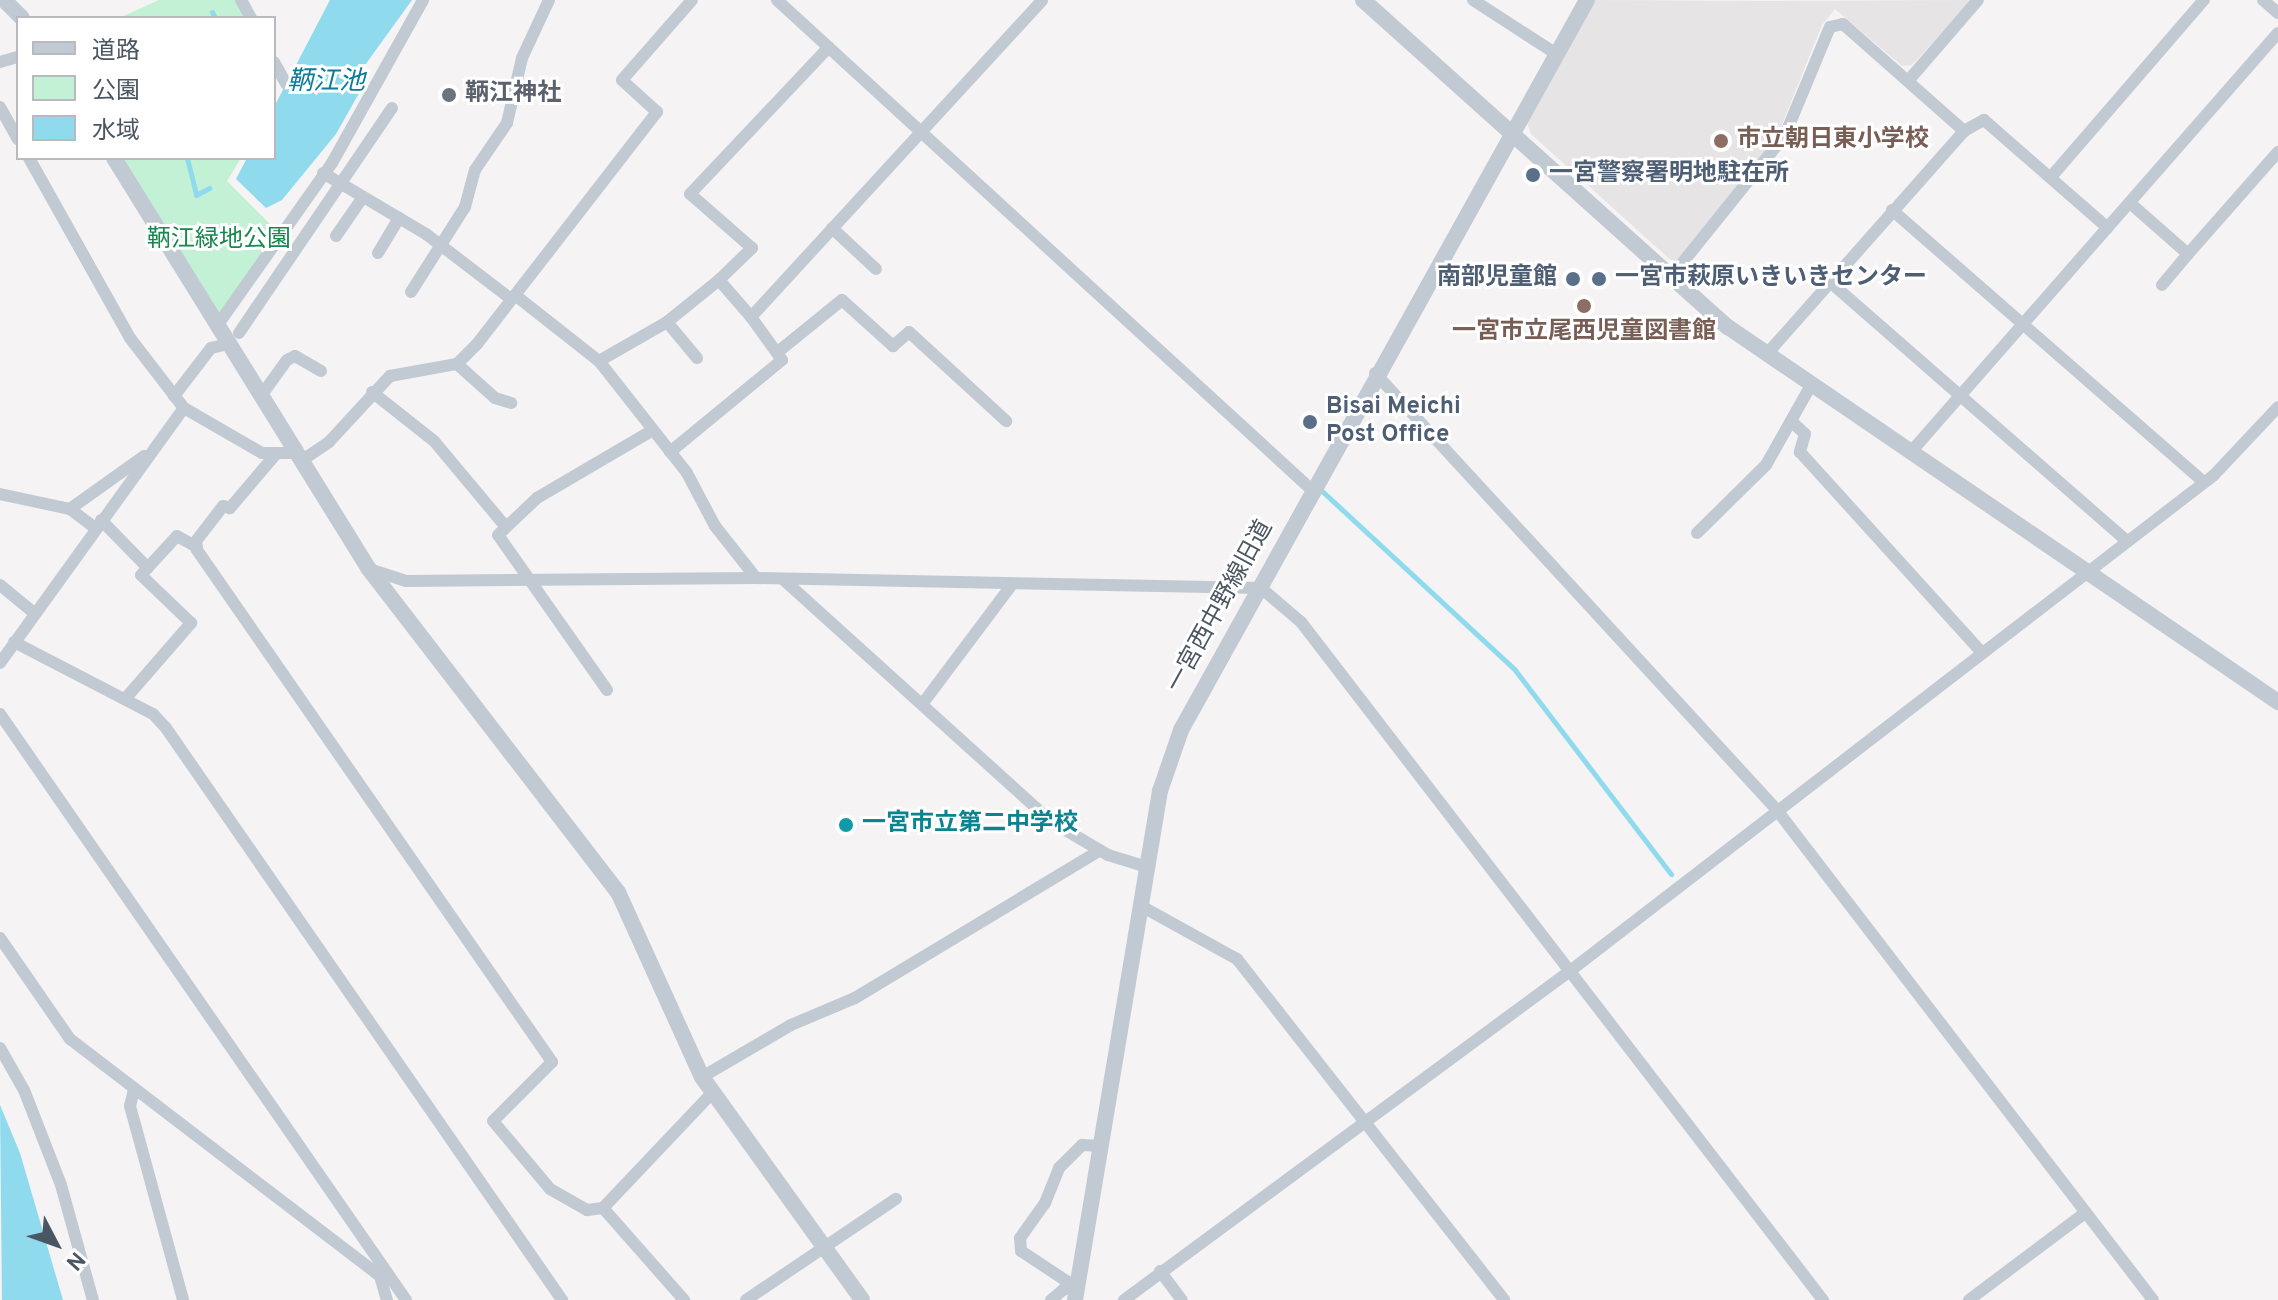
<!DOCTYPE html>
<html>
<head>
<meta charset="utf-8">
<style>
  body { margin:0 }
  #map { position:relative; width:2278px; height:1300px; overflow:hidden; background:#f5f3f3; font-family:Overpass,"Noto Sans JP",sans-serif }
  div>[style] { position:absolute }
  .education>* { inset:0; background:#e6e4e5 }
  .green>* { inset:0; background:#c3f1d5 }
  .water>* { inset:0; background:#90daee }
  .stream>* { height:5px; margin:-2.5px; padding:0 2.5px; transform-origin:2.5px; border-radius:2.5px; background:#90daee }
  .minor>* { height:12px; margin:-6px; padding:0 6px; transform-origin:6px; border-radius:6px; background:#c1cad2 }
  .tertiary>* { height:16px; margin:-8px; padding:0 8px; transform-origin:8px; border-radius:8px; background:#c1cad2 }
  .dots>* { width:22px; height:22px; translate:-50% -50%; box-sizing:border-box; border:4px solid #fff; border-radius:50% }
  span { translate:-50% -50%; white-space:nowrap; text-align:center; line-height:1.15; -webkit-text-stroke:6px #fff; paint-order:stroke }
  .worship-label { font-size:24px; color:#5b616d; font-weight:700 }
  .left { translate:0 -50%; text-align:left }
  .education-label { font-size:24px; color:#785e54; font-weight:700 }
  .service-label { font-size:24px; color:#4e5e75; font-weight:700 }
  .right { translate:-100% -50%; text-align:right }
  .park-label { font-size:24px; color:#17864f }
  .street-label { font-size:24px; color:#4a5661 }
  .culture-label { font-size:24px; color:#0d838f; font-weight:700 }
  .water-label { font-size:26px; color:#0c7c9b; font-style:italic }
  .legend { position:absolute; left:16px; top:16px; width:260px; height:144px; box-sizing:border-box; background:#fff; border:2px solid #b7bbc0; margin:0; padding:10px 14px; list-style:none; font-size:24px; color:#4a5661 }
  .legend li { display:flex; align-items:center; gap:16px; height:40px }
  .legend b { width:40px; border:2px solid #b7bbc0 }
  .north { position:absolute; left:16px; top:1204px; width:80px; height:80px; -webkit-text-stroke:6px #fff; paint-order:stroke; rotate:131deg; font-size:22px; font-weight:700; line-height:32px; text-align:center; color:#4a5661 }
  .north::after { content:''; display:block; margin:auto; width:28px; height:36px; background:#4a5661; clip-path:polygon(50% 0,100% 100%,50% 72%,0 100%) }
</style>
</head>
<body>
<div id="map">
  <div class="education">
    <i style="clip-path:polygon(1593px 0,1756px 1px,1972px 0,1912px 65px,1902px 66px,1835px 9px,1822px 25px,1778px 134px,1675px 264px,1531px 134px,1527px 123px)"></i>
  </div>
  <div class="green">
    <i style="clip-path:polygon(159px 0,239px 0,249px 18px,119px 18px)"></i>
    <i style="clip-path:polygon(114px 158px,241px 158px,227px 181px,280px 234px,217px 326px)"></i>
  </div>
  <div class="water">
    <i style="clip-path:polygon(330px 0,412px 0,360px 72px,362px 88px,336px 134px,282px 200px,266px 208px,236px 179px,247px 158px,274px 158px,274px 107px)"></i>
    <i style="clip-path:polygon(0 1105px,20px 1153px,63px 1300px,2px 1300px)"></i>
  </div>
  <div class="stream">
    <i style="left:212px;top:12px;width:7px;rotate:63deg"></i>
    <i style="left:187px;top:158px;width:38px;rotate:76deg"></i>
    <i style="left:196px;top:195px;width:15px;rotate:-28deg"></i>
    <i style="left:1322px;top:491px;width:263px;rotate:42.8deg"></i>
    <i style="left:1515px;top:670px;width:257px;rotate:52.6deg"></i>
  </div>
  <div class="minor">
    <i style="left:241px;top:0;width:21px;rotate:61deg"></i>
    <i style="left:777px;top:0;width:725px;rotate:42.49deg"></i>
    <i style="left:1473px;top:0;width:101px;rotate:32.9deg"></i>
    <i style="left:2263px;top:0;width:20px;rotate:41deg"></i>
    <i style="left:0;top:62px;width:19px;rotate:-16deg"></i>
    <i style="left:274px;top:62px;width:25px;rotate:61deg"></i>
    <i style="left:1908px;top:81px;width:107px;rotate:-49.2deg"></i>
    <i style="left:0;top:107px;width:37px;rotate:61deg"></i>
    <i style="left:1789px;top:128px;width:34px;rotate:21deg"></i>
    <i style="left:29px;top:158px;width:206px;rotate:60.7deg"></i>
    <i style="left:130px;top:338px;width:88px;rotate:52.4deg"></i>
    <i style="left:184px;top:408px;width:90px;rotate:30deg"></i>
    <i style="left:262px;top:453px;width:34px"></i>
    <i style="left:323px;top:173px;width:120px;rotate:30.6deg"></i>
    <i style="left:426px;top:234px;width:107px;rotate:37.4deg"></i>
    <i style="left:2051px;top:177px;width:234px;rotate:-49.2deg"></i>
    <i style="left:2130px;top:203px;width:77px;rotate:41.3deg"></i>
    <i style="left:2188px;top:254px;width:136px;rotate:-48.6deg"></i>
    <i style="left:1892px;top:210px;width:414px;rotate:41.1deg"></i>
    <i style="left:832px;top:228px;width:60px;rotate:43deg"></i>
    <i style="left:336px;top:236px;width:47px;rotate:-55.3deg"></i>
    <i style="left:378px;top:253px;width:41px;rotate:-59deg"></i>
    <i style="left:1671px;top:277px;width:182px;rotate:-51.2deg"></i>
    <i style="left:1785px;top:135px;width:117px;rotate:-67.4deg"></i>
    <i style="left:1830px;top:27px;width:13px;rotate:-13deg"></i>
    <i style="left:1843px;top:24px;width:162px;rotate:41.5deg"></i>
    <i style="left:1964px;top:131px;width:23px;rotate:-29deg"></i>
    <i style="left:1984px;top:120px;width:164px;rotate:41.1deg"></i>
    <i style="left:719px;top:280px;width:46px;rotate:-44.1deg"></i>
    <i style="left:752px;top:248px;width:82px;rotate:-138.9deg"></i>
    <i style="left:690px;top:194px;width:202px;rotate:-46.6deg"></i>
    <i style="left:1830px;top:282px;width:394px;rotate:41.1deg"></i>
    <i style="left:2162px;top:285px;width:40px;rotate:-50deg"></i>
    <i style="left:411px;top:292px;width:101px;rotate:-57.6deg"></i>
    <i style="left:465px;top:207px;width:38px;rotate:-75deg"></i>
    <i style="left:475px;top:170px;width:57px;rotate:-55.8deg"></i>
    <i style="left:507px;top:123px;width:67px;rotate:-77deg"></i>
    <i style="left:522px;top:58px;width:64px;rotate:-65deg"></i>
    <i style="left:515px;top:295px;width:107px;rotate:38.2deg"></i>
    <i style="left:599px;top:361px;width:142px;rotate:51.8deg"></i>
    <i style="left:687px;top:473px;width:60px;rotate:62.2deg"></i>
    <i style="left:715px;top:526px;width:66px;rotate:51.7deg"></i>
    <i style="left:667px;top:322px;width:47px;rotate:50.2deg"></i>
    <i style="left:217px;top:326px;width:199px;rotate:-54.8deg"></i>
    <i style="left:332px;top:163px;width:187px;rotate:-60.8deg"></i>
    <i style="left:239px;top:333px;width:272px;rotate:-55.8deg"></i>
    <i style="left:779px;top:351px;width:81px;rotate:-39deg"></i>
    <i style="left:842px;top:300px;width:69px;rotate:42deg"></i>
    <i style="left:893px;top:346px;width:21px;rotate:-41deg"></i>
    <i style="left:909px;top:332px;width:132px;rotate:42.5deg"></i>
    <i style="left:1766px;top:355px;width:299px;rotate:-48.5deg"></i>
    <i style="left:599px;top:361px;width:78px;rotate:-29.8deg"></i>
    <i style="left:667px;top:322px;width:67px;rotate:-38.9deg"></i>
    <i style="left:719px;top:280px;width:49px;rotate:49.1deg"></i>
    <i style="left:751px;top:317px;width:430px;rotate:-47.4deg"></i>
    <i style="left:457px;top:364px;width:51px;rotate:41.8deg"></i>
    <i style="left:495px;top:398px;width:17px;rotate:17deg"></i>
    <i style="left:1375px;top:373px;width:592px;rotate:47.39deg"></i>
    <i style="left:1776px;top:809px;width:619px;rotate:52.48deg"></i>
    <i style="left:372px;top:392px;width:79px;rotate:38.3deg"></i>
    <i style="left:434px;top:441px;width:112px;rotate:50.1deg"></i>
    <i style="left:174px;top:396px;width:61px;rotate:-52.4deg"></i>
    <i style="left:211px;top:348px;width:17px;rotate:-13deg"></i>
    <i style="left:261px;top:396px;width:44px;rotate:-54.2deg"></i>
    <i style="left:287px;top:360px;width:9px;rotate:-27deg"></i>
    <i style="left:295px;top:356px;width:30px;rotate:30deg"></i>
    <i style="left:1791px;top:421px;width:19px;rotate:43deg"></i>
    <i style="left:1805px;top:434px;width:19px;rotate:106deg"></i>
    <i style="left:1800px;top:452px;width:271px;rotate:47.8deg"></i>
    <i style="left:670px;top:452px;width:145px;rotate:-39.4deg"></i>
    <i style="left:782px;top:360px;width:53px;rotate:-125.8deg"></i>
    <i style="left:1910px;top:453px;width:558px;rotate:-48.78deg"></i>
    <i style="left:275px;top:455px;width:70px;rotate:130.3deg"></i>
    <i style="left:230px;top:508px;width:7px;rotate:-164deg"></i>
    <i style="left:223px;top:506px;width:44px;rotate:127.6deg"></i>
    <i style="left:196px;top:541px;width:9px;rotate:84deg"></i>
    <i style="left:197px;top:550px;width:623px;rotate:55.26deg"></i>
    <i style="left:552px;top:1062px;width:83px;rotate:135deg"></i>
    <i style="left:493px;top:1121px;width:89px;rotate:50deg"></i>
    <i style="left:550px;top:1189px;width:43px;rotate:29.6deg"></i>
    <i style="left:587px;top:1210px;width:16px;rotate:-7deg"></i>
    <i style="left:603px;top:1208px;width:160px;rotate:-46.5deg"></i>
    <i style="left:301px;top:461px;width:34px;rotate:-34deg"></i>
    <i style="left:329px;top:442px;width:90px;rotate:-47.3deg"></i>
    <i style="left:390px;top:376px;width:68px;rotate:-10.2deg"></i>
    <i style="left:457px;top:364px;width:28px;rotate:-45deg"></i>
    <i style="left:477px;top:344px;width:294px;rotate:-52.2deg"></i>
    <i style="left:657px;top:112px;width:47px;rotate:-137.6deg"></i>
    <i style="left:622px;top:80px;width:106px;rotate:-48.8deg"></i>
    <i style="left:0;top:494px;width:72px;rotate:12.1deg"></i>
    <i style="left:70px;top:509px;width:91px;rotate:-35.6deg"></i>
    <i style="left:70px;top:509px;width:31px;rotate:37deg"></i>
    <i style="left:101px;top:520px;width:67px;rotate:45.6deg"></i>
    <i style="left:1697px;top:533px;width:97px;rotate:-44.6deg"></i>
    <i style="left:1766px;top:465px;width:92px;rotate:-60.6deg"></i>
    <i style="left:369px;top:569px;width:39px;rotate:18deg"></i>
    <i style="left:406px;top:581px;width:350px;rotate:-0.5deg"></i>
    <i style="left:756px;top:578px;width:505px;rotate:1.13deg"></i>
    <i style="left:1261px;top:588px;width:52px;rotate:40.4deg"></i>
    <i style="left:1301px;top:622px;width:856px;rotate:52.41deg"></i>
    <i style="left:785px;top:581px;width:360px;rotate:42.1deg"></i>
    <i style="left:1052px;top:822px;width:65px;rotate:30.5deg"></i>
    <i style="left:1108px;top:855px;width:41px;rotate:17.1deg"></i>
    <i style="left:0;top:585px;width:44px;rotate:39.5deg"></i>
    <i style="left:14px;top:642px;width:157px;rotate:27.4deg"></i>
    <i style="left:153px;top:714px;width:19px;rotate:47deg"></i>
    <i style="left:166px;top:728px;width:696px;rotate:55.3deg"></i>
    <i style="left:0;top:663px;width:314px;rotate:-54.2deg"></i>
    <i style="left:607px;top:690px;width:189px;rotate:-125.1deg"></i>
    <i style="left:498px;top:535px;width:54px;rotate:-43.5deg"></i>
    <i style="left:537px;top:498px;width:132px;rotate:-30.4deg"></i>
    <i style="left:125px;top:699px;width:101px;rotate:-49deg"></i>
    <i style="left:191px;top:623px;width:69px;rotate:-136.2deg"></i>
    <i style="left:141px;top:575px;width:53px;rotate:-47.3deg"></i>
    <i style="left:177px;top:536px;width:23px;rotate:29deg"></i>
    <i style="left:923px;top:703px;width:146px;rotate:-53.1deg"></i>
    <i style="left:0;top:714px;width:713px;rotate:55.28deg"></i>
    <i style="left:1141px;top:906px;width:110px;rotate:28.9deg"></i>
    <i style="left:1237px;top:959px;width:433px;rotate:51.9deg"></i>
    <i style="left:0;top:938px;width:123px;rotate:55.3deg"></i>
    <i style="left:70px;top:1039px;width:390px;rotate:37.4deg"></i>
    <i style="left:380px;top:1276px;width:25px;rotate:74deg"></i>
    <i style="left:0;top:1048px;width:48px;rotate:60.3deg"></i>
    <i style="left:24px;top:1090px;width:102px;rotate:68.7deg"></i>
    <i style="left:61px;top:1185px;width:119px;rotate:74.5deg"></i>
    <i style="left:702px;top:1077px;width:103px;rotate:-30.3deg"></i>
    <i style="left:791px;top:1025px;width:69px;rotate:-22.9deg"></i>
    <i style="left:855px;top:998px;width:286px;rotate:-31.1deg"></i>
    <i style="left:134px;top:1090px;width:16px;rotate:104deg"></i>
    <i style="left:130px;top:1106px;width:201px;rotate:74.7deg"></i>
    <i style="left:603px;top:1208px;width:123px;rotate:48.6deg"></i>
    <i style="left:1160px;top:1271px;width:36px;rotate:53deg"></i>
    <i style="left:746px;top:1300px;width:181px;rotate:-34deg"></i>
    <i style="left:1051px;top:1300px;width:17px;rotate:-40deg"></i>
    <i style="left:1064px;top:1289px;width:13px;rotate:-4deg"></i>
    <i style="left:1077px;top:1288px;width:67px;rotate:-146.5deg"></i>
    <i style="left:1021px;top:1251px;width:13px;rotate:-94deg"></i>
    <i style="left:1020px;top:1238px;width:43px;rotate:-54.5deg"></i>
    <i style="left:1045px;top:1203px;width:38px;rotate:-68deg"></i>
    <i style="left:1059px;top:1168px;width:33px;rotate:-45deg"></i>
    <i style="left:1082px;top:1145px;width:19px;rotate:3deg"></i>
    <i style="left:1124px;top:1300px;width:554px;rotate:-36.42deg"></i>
    <i style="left:1570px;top:971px;width:813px;rotate:-37.6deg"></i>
    <i style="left:2214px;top:475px;width:93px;rotate:-46.7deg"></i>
    <i style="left:1969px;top:1300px;width:146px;rotate:-36.9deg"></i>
  </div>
  <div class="tertiary">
    <i style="left:4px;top:0;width:25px;rotate:45deg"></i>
    <i style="left:1363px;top:0;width:490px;rotate:41.9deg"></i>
    <i style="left:1728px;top:327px;width:666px;rotate:34.29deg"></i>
    <i style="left:114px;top:158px;width:484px;rotate:58.2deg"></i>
    <i style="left:369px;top:569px;width:408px;rotate:52.4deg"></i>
    <i style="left:618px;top:892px;width:203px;rotate:65.6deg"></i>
    <i style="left:702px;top:1077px;width:274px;rotate:54.3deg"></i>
    <i style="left:1075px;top:1300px;width:516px;rotate:-80.52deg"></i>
    <i style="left:1160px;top:791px;width:65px;rotate:-71deg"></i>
    <i style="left:1181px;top:730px;width:835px;rotate:-60.92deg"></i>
  </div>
  <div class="dots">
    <i style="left:449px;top:95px;background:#6b7280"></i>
    <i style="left:1721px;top:141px;background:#8d6e63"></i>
    <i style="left:1533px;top:175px;background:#5c6f8a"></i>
    <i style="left:1573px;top:279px;background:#5c6f8a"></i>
    <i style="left:1599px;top:279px;background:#5c6f8a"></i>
    <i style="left:1584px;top:306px;background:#8d6e63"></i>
    <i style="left:1310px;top:422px;background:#5c6f8a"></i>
    <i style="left:846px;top:825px;background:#0f9aa8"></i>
  </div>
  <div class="worship-label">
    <span class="left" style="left:465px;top:95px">鞆江神社</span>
  </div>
  <div class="education-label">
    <span class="left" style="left:1737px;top:141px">市立朝日東小学校</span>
    <span style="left:1584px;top:333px">一宮市立尾西児童図書館</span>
  </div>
  <div class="service-label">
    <span class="left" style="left:1549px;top:175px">一宮警察署明地駐在所</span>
    <span class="right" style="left:1557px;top:279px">南部児童館</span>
    <span class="left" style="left:1615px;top:279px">一宮市萩原いきいきセンター</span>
    <span class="left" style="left:1326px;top:422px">Bisai Meichi<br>Post Office</span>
  </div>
  <div class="park-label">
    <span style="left:219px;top:241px">鞆江緑地公園</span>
  </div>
  <div class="street-label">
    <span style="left:1221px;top:607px;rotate:-61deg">一宮西中野線旧道</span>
  </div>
  <div class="culture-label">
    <span class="left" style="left:862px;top:825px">一宮市立第二中学校</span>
  </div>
  <div class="water-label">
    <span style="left:326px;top:83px">鞆江池</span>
  </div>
  <ul class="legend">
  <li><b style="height:10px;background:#c1cad2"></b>道路</li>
  <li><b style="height:22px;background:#c3f1d5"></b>公園</li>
  <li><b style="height:22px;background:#90daee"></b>水域</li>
  </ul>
  <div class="north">N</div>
</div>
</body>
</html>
